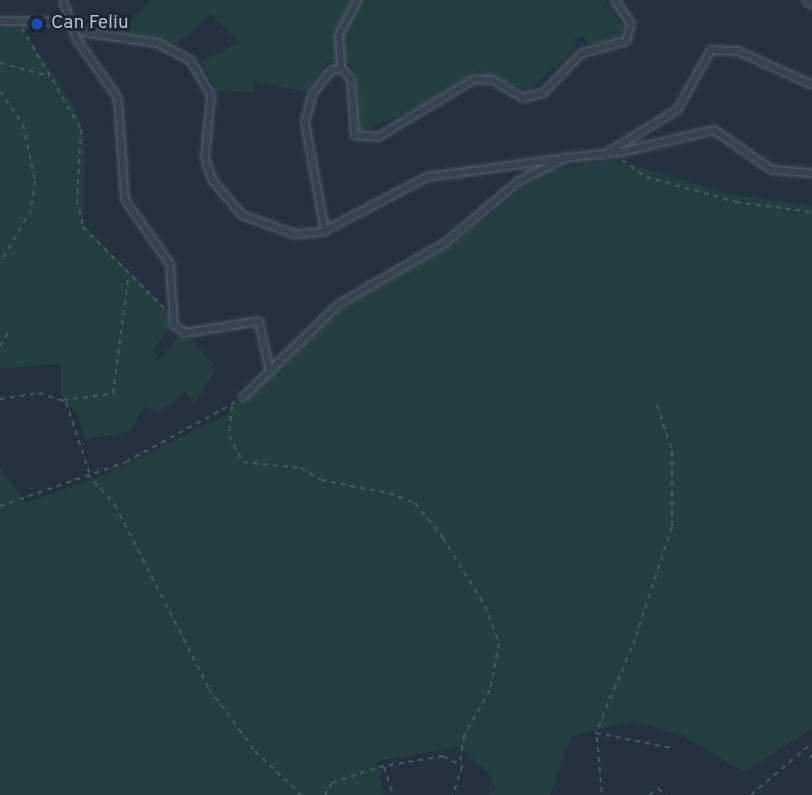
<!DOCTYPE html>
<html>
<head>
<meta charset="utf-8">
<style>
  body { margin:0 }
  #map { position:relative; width:812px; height:795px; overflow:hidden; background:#233140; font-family:Overpass,sans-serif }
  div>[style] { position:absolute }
  .green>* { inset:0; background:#253f41 }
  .path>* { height:2px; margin-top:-1px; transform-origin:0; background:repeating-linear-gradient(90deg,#435c5e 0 5px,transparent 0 10px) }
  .roads { filter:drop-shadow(0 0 2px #55606e) drop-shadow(0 0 2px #55606e) }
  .minor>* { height:6px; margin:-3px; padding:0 3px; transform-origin:3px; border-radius:3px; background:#374350 }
  .dots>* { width:19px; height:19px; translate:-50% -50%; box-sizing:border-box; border:4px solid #1c2835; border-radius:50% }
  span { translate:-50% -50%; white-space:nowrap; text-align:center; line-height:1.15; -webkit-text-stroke:6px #1c2835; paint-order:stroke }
  .poi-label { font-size:19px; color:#b3bdcb }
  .left { translate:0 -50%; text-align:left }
</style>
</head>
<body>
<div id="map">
  <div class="green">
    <i style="clip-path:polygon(151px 0,605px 0,623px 28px,618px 40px,587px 44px,584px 36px,575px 39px,576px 48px,530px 91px,478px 71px,426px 105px,363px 131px,356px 127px,357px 75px,349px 63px,327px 63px,305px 92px,254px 81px,254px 92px,217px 91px,201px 62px,240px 42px,210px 14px,177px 44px,121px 32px)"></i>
    <i style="clip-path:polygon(0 28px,22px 29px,74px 106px,85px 138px,84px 225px,167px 311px,170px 329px,152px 350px,160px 359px,179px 337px,190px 339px,217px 368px,194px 404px,185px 391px,158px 414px,145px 406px,131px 431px,85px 440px,78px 416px,61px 395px,61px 364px,0 368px)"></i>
    <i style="clip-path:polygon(613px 160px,730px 194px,812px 206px,812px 729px,744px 772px,684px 736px,633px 721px,571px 737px,550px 795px,487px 795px,495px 790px,489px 774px,460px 747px,377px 761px,384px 795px,0 795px,0 468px,26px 503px,106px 474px,224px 416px,343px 308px,467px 234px,543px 171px)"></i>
  </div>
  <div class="path">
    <i style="left:22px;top:28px;width:117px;rotate:59.7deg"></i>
    <i style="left:81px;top:129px;width:71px;rotate:93.2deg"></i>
    <i style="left:77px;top:200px;width:28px;rotate:77deg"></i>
    <i style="left:83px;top:227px;width:117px;rotate:45deg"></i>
    <i style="left:0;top:63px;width:51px;rotate:14.9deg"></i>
    <i style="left:0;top:91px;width:41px;rotate:55.9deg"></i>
    <i style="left:23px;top:125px;width:57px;rotate:77.9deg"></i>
    <i style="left:35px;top:181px;width:29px;rotate:98deg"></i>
    <i style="left:31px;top:210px;width:61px;rotate:120.3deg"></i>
    <i style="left:622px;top:160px;width:29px;rotate:35deg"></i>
    <i style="left:646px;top:177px;width:93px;rotate:15.5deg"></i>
    <i style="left:736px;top:202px;width:77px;rotate:7.5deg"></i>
    <i style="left:0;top:346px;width:15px;rotate:-58deg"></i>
    <i style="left:0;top:399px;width:39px;rotate:-9deg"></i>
    <i style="left:39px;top:393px;width:28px;rotate:18deg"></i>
    <i style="left:66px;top:402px;width:74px;rotate:71.8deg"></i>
    <i style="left:63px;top:400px;width:50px;rotate:-6.8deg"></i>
    <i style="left:113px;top:394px;width:116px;rotate:-82.6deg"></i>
    <i style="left:657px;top:405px;width:48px;rotate:71.9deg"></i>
    <i style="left:672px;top:451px;width:76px;rotate:90deg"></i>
    <i style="left:672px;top:527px;width:118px;rotate:108.3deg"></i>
    <i style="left:635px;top:639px;width:102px;rotate:112.5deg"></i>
    <i style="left:596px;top:733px;width:77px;rotate:11.2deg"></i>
    <i style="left:232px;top:406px;width:30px;rotate:96deg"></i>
    <i style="left:229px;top:436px;width:30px;rotate:62deg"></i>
    <i style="left:243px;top:462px;width:58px;rotate:5.9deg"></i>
    <i style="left:301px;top:468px;width:23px;rotate:31deg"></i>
    <i style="left:321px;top:480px;width:69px;rotate:10.8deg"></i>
    <i style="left:389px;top:493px;width:28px;rotate:21deg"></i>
    <i style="left:415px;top:503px;width:45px;rotate:51.3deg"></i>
    <i style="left:443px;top:538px;width:80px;rotate:58.3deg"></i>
    <i style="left:485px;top:606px;width:40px;rotate:69deg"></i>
    <i style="left:499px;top:643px;width:48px;rotate:100.8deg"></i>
    <i style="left:490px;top:690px;width:53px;rotate:119.5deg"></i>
    <i style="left:464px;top:736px;width:25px;rotate:99deg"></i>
    <i style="left:87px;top:474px;width:42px;rotate:47.9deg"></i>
    <i style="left:115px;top:505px;width:207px;rotate:62.9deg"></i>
    <i style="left:209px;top:689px;width:77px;rotate:53.4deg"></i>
    <i style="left:255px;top:751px;width:64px;rotate:43.7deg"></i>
    <i style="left:0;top:506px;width:133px;rotate:-19.2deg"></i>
    <i style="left:126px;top:462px;width:128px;rotate:-28.6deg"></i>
    <i style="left:597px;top:737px;width:58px;rotate:85.1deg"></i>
    <i style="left:810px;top:758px;width:4px;rotate:-56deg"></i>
    <i style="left:384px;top:767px;width:29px;rotate:72deg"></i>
    <i style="left:325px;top:795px;width:14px;rotate:-60deg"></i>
    <i style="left:332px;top:783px;width:50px;rotate:-18.8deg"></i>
    <i style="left:379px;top:767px;width:65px;rotate:-9.8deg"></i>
    <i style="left:443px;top:756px;width:21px;rotate:28deg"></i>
    <i style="left:462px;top:766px;width:30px;rotate:107deg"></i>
    <i style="left:649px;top:795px;width:11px;rotate:-38deg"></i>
    <i style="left:658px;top:788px;width:11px;rotate:41deg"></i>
    <i style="left:751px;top:795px;width:80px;rotate:-40.4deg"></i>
  </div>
  <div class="roads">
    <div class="minor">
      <i style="left:63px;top:0;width:42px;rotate:70.7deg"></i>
      <i style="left:77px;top:40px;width:71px;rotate:54.7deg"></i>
      <i style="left:118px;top:98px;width:102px;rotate:86.1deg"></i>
      <i style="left:125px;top:200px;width:78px;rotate:54.9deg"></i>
      <i style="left:170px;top:264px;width:61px;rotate:86.2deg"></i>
      <i style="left:174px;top:325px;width:14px;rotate:36deg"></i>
      <i style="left:185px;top:333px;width:75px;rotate:-9.2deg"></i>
      <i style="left:259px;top:321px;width:52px;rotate:77.8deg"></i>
      <i style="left:806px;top:0;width:8px;rotate:40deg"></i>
      <i style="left:0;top:21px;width:68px;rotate:0.8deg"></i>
      <i style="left:68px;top:22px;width:18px;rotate:34deg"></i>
      <i style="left:83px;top:32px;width:75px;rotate:8.5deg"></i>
      <i style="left:157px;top:43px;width:37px;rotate:27deg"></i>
      <i style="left:190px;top:60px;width:41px;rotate:59deg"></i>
      <i style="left:211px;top:95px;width:64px;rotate:95.4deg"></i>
      <i style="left:205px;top:159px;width:23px;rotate:70deg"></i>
      <i style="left:213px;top:181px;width:45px;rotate:49.5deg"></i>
      <i style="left:242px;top:215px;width:55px;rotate:20.1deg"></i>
      <i style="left:294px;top:234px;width:28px;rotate:-4deg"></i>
      <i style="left:322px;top:232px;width:119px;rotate:-27.6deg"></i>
      <i style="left:427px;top:177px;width:139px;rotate:-7.8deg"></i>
      <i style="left:341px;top:68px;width:33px;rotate:-93deg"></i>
      <i style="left:339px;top:35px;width:40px;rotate:-62deg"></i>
      <i style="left:604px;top:155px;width:86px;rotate:-31.7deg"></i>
      <i style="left:677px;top:110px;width:69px;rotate:-60.5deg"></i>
      <i style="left:711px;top:50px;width:27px;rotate:2deg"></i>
      <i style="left:738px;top:51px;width:81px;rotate:24.7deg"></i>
      <i style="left:325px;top:231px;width:111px;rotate:-100.4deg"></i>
      <i style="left:305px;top:122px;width:30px;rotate:-75deg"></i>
      <i style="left:313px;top:93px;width:28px;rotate:-51deg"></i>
      <i style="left:331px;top:71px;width:10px;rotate:-17deg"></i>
      <i style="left:341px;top:68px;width:14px;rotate:45deg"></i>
      <i style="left:351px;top:78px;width:57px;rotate:86deg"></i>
      <i style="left:355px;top:135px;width:23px;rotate:5deg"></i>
      <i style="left:378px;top:137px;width:113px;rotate:-30.9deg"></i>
      <i style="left:475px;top:79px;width:18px;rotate:3deg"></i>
      <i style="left:493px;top:80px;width:35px;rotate:31deg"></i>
      <i style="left:523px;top:98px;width:21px;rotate:-14deg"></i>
      <i style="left:543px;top:93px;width:56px;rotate:-45.7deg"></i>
      <i style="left:582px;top:53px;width:46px;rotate:-15.3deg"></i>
      <i style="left:626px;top:41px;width:18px;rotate:-74deg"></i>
      <i style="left:631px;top:24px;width:29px;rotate:-124deg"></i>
      <i style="left:243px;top:397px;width:134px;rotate:-44.1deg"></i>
      <i style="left:339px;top:304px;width:122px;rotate:-29.9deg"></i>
      <i style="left:445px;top:243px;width:97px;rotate:-40deg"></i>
      <i style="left:519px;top:181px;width:51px;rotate:-26.6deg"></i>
      <i style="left:565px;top:158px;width:56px;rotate:-6.1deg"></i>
      <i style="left:621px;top:152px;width:96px;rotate:-13.3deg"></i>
      <i style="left:714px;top:130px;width:70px;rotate:34.6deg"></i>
      <i style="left:772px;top:170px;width:40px;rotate:4.3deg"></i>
    </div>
  </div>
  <div class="dots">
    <i style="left:37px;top:24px;background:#1a4fb4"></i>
  </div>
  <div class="poi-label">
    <span class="left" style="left:51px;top:24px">Can Feliu</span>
  </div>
</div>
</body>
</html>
